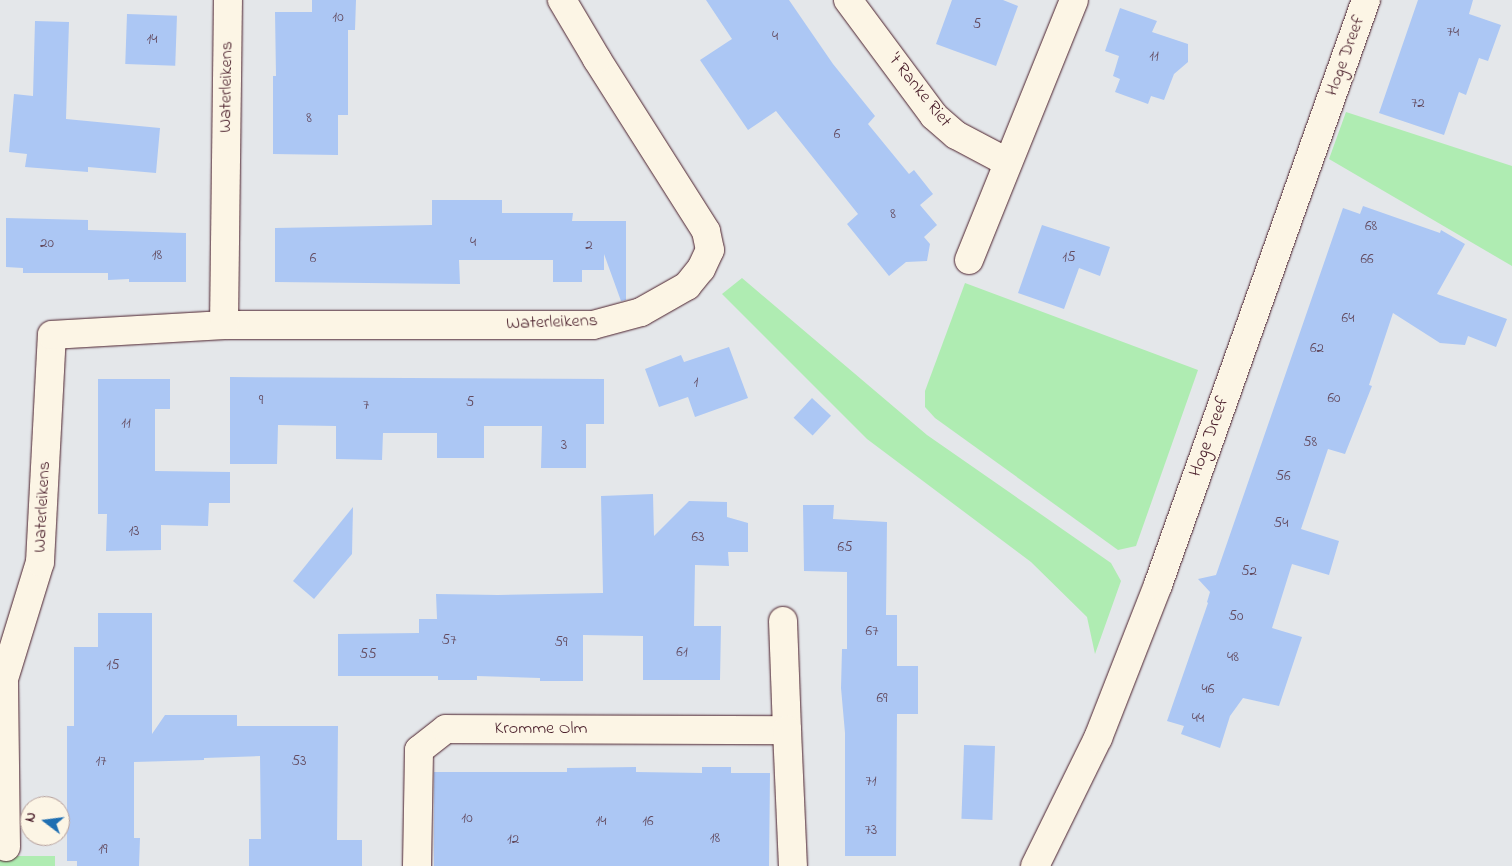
<!DOCTYPE html>
<html>
<head>
<meta charset="utf-8">
<style>
  body { margin:0 }
  #map { position:relative; width:1512px; height:866px; overflow:hidden; background:#e4e7ea; font-family:"Indie Flower",sans-serif }
  div>[style] { position:absolute }
  .green>* { inset:0; background:#afecb2; transform-origin:0 0 }
  .building>* { inset:0; background:#acc7f4; transform-origin:0 0 }
  .roads { filter:drop-shadow(0 0 1px #4a1f2b) drop-shadow(0 0 1px #4a1f2b) }
  .minor>* { height:28px; margin:-14px; padding:0 14px; transform-origin:14px; border-radius:14px; background:#fcf5e5 }
  span { translate:-50% -50%; white-space:nowrap; text-align:center; line-height:1.15; -webkit-text-stroke:4px #fcf5e5; paint-order:stroke }
  .number-label { font-size:15px; color:#62495d }
  .number-label span { -webkit-text-stroke-width:0 }
  .street-label { font-size:18px; color:#4a1f2b }
  .north { position:absolute; left:20px; top:796px; width:50px; height:50px; box-sizing:border-box; background:#fcf5e5; border:1px solid #b59f9b; border-radius:50%; rotate:285deg; font-size:14px; font-weight:700; line-height:20px; text-align:center; color:#4a1f2b }
  .north::after { content:''; display:block; margin:auto; width:18px; height:22px; background:#1f6fb2; clip-path:polygon(50% 0,100% 100%,50% 72%,0 100%) }
</style>
</head>
<body>
<div id="map">
  <div class="green">
    <i style="clip-path:polygon(1346px 112px,1512px 166px,1512px 266px,1329px 159px)"></i>
    <i style="clip-path:polygon(742px 278px,927px 435px,1111px 563px,1121px 581px,1095px 654px,1087px 617px,1031px 562px,867px 439px,722px 294px)"></i>
    <i style="clip-path:polygon(965px 283px,1198px 370px,1136px 546px,1118px 550px,935px 418px,925px 407px,925px 391px)"></i>
    <i style="left:55px;top:856px;width:10px;height:55px;rotate:90deg"></i>
  </div>
  <div class="building">
    <i style="clip-path:polygon(312px 0,356px 0,355px 30px,348px 30px,348px 115px,338px 115px,338px 155px,273px 154px,273px 76px,276px 76px,275px 12px,312px 12px)"></i>
    <i style="clip-path:polygon(706px 0,789px 0,833px 64px,875px 116px,868px 124px,909px 174px,914px 170px,933px 194px,920px 205px,937px 225px,924px 237px,930px 244px,927px 261px,906px 262px,889px 276px,847px 224px,858px 214px,776px 111px,748px 130px,700px 60px,732px 39px)"></i>
    <i style="clip-path:polygon(952px 0,1003px 0,1018px 6px,996px 66px,936px 44px)"></i>
    <i style="clip-path:polygon(1418px 0,1473px 0,1469px 14px,1501px 25px,1488px 61px,1479px 58px,1466px 95px,1459px 92px,1444px 135px,1379px 113px)"></i>
    <i style="clip-path:polygon(1120px 8px,1157px 21px,1152px 32px,1188px 44px,1188px 62px,1174px 74px,1164px 100px,1151px 96px,1148px 104px,1115px 92px,1120px 79px,1113px 76px,1119px 56px,1105px 51px)"></i>
    <i style="left:127px;top:14px;width:50px;height:50px;rotate:2deg"></i>
    <i style="clip-path:polygon(35px 21px,69px 22px,66px 119px,160px 128px,156px 173px,88px 167px,88px 172px,25px 167px,27px 154px,9px 152px,14px 94px,33px 96px)"></i>
    <i style="clip-path:polygon(432px 200px,502px 200px,502px 213px,573px 213px,572px 221px,626px 221px,626px 300px,621px 301px,604px 254px,604px 270px,582px 270px,582px 282px,553px 282px,553px 260px,459px 260px,460px 284px,275px 282px,275px 228px,432px 225px)"></i>
    <i style="clip-path:polygon(1363px 206px,1440px 233px,1441px 230px,1465px 244px,1437px 294px,1507px 319px,1496px 347px,1468px 336px,1465px 345px,1440px 343px,1393px 313px,1369px 385px,1372px 386px,1345px 454px,1328px 449px,1301px 529px,1339px 541px,1329px 575px,1292px 564px,1272px 628px,1302px 637px,1279px 706px,1243px 698px,1230px 716px,1220px 748px,1181px 734px,1184px 726px,1167px 721px,1208px 603px,1207px 602px,1210px 592px,1198px 579px,1216px 575px,1343px 208px,1360px 214px)"></i>
    <i style="clip-path:polygon(6px 218px,88px 220px,88px 230px,186px 233px,186px 282px,129px 282px,129px 279px,108px 280px,108px 273px,23px 273px,23px 268px,6px 267px)"></i>
    <i style="clip-path:polygon(1042px 225px,1110px 247px,1100px 276px,1079px 268px,1064px 309px,1018px 293px)"></i>
    <i style="clip-path:polygon(729px 347px,748px 398px,695px 417px,688px 397px,659px 407px,645px 369px,681px 355px,684px 362px)"></i>
    <i style="clip-path:polygon(230px 377px,604px 379px,604px 424px,586px 424px,586px 468px,541px 468px,542px 426px,484px 426px,484px 458px,437px 458px,437px 433px,383px 433px,382px 460px,336px 459px,336px 426px,278px 425px,277px 464px,230px 464px)"></i>
    <i style="clip-path:polygon(98px 379px,170px 379px,170px 409px,155px 409px,155px 471px,230px 472px,230px 503px,209px 503px,208px 526px,161px 525px,161px 550px,106px 551px,107px 514px,98px 514px)"></i>
    <i style="left:812px;top:398px;width:26px;height:27px;rotate:43deg"></i>
    <i style="clip-path:polygon(653px 494px,654px 536px,689px 501px,727px 502px,727px 517px,748px 523px,748px 552px,728px 552px,729px 566px,695px 565px,694px 626px,721px 626px,720px 680px,643px 680px,643px 636px,583px 635px,583px 681px,540px 681px,540px 678px,477px 676px,477px 680px,438px 680px,438px 676px,338px 676px,338px 634px,419px 633px,419px 619px,437px 619px,436px 594px,498px 595px,603px 593px,601px 496px)"></i>
    <i style="clip-path:polygon(803px 505px,834px 505px,833px 519px,887px 522px,886px 615px,897px 615px,897px 666px,918px 666px,918px 714px,897px 714px,896px 856px,845px 856px,845px 733px,841px 688px,842px 649px,847px 649px,847px 572px,804px 571px)"></i>
    <i style="clip-path:polygon(353px 507px,352px 554px,314px 599px,293px 581px)"></i>
    <i style="clip-path:polygon(98px 613px,152px 613px,152px 734px,165px 715px,237px 715px,237px 726px,338px 726px,337px 840px,362px 840px,362px 866px,249px 866px,249px 839px,261px 839px,260px 756px,204px 758px,204px 760px,134px 762px,134px 838px,140px 838px,139px 866px,77px 866px,77px 861px,67px 861px,67px 726px,74px 726px,74px 647px,98px 647px)"></i>
    <i style="left:995px;top:746px;width:74px;height:31px;rotate:92deg"></i>
    <i style="clip-path:polygon(636px 767px,636px 772px,702px 773px,702px 767px,731px 767px,731px 773px,770px 773px,769px 866px,434px 866px,434px 772px,567px 772px,567px 768px)"></i>
  </div>
  <div class="roads">
    <div class="minor">
      <i style="left:848px;top:0;width:144px;rotate:53.4deg"></i>
      <i style="left:934px;top:116px;width:29px;rotate:41deg"></i>
      <i style="left:956px;top:135px;width:58px;rotate:27.9deg"></i>
      <i style="left:969px;top:260px;width:280px;rotate:-68deg"></i>
      <i style="left:224px;top:325px;width:369px"></i>
      <i style="left:593px;top:325px;width:50px;rotate:-15.2deg"></i>
      <i style="left:641px;top:312px;width:53px;rotate:-29.5deg"></i>
      <i style="left:687px;top:286px;width:22px;rotate:-51deg"></i>
      <i style="left:701px;top:269px;width:21px;rotate:-65deg"></i>
      <i style="left:710px;top:250px;width:19px;rotate:-102deg"></i>
      <i style="left:706px;top:231px;width:204px;rotate:-122.4deg"></i>
      <i style="left:597px;top:59px;width:69px;rotate:-120.7deg"></i>
      <i style="left:783px;top:621px;width:109px;rotate:87.9deg"></i>
      <i style="left:6px;top:847px;width:168px;rotate:-90.7deg"></i>
      <i style="left:4px;top:679px;width:122px;rotate:-72.9deg"></i>
      <i style="left:40px;top:562px;width:227px;rotate:-87deg"></i>
      <i style="left:52px;top:335px;width:172px;rotate:-3.3deg"></i>
      <i style="left:224px;top:325px;width:325px;rotate:-89.3deg"></i>
      <i style="left:417px;top:866px;width:116px;rotate:-89deg"></i>
      <i style="left:419px;top:750px;width:34px;rotate:-38deg"></i>
      <i style="left:446px;top:729px;width:341px;rotate:0.2deg"></i>
      <i style="left:787px;top:730px;width:136px;rotate:87.5deg"></i>
      <i style="left:1035px;top:866px;width:143px;rotate:-63.8deg"></i>
      <i style="left:1098px;top:738px;width:164px;rotate:-68.6deg"></i>
      <i style="left:1158px;top:585px;width:621px;rotate:-70.43deg"></i>
    </div>
  </div>
  <div class="number-label">
    <span style="left:338px;top:18px">10</span>
    <span style="left:977px;top:25px">5</span>
    <span style="left:1453px;top:33px">74</span>
    <span style="left:775px;top:37px">4</span>
    <span style="left:152px;top:40px">14</span>
    <span style="left:1154px;top:57px">11</span>
    <span style="left:1418px;top:104px">72</span>
    <span style="left:309px;top:119px">8</span>
    <span style="left:837px;top:135px">6</span>
    <span style="left:893px;top:215px">8</span>
    <span style="left:1371px;top:227px">68</span>
    <span style="left:473px;top:243px">4</span>
    <span style="left:47px;top:244px">20</span>
    <span style="left:589px;top:246px">2</span>
    <span style="left:157px;top:256px">18</span>
    <span style="left:1069px;top:258px">15</span>
    <span style="left:313px;top:259px">6</span>
    <span style="left:1367px;top:260px">66</span>
    <span style="left:1348px;top:319px">64</span>
    <span style="left:1317px;top:349px">62</span>
    <span style="left:696px;top:383px">1</span>
    <span style="left:1334px;top:399px">60</span>
    <span style="left:261px;top:401px">9</span>
    <span style="left:470px;top:403px">5</span>
    <span style="left:366px;top:406px">7</span>
    <span style="left:126px;top:424px">11</span>
    <span style="left:1310px;top:443px">58</span>
    <span style="left:564px;top:446px">3</span>
    <span style="left:1283px;top:477px">56</span>
    <span style="left:1281px;top:524px">54</span>
    <span style="left:134px;top:532px">13</span>
    <span style="left:698px;top:538px">63</span>
    <span style="left:845px;top:548px">65</span>
    <span style="left:1249px;top:572px">52</span>
    <span style="left:1236px;top:617px">50</span>
    <span style="left:872px;top:632px">67</span>
    <span style="left:449px;top:641px">57</span>
    <span style="left:561px;top:643px">59</span>
    <span style="left:682px;top:653px">61</span>
    <span style="left:368px;top:655px">55</span>
    <span style="left:1233px;top:658px">48</span>
    <span style="left:113px;top:666px">15</span>
    <span style="left:1208px;top:690px">46</span>
    <span style="left:882px;top:699px">69</span>
    <span style="left:1198px;top:719px">44</span>
    <span style="left:101px;top:762px">17</span>
    <span style="left:299px;top:762px">53</span>
    <span style="left:871px;top:782px">71</span>
    <span style="left:467px;top:819px">10</span>
    <span style="left:601px;top:822px">14</span>
    <span style="left:648px;top:822px">16</span>
    <span style="left:871px;top:831px">73</span>
    <span style="left:715px;top:839px">18</span>
    <span style="left:513px;top:840px">12</span>
    <span style="left:103px;top:850px">19</span>
  </div>
  <div class="street-label">
    <span style="left:1346px;top:56px;rotate:-70deg">Hoge Dreef</span>
    <span style="left:227px;top:87px;rotate:-89deg">Waterleikens</span>
    <span style="left:919px;top:91px;rotate:51deg">'t Ranke Riet</span>
    <span style="left:552px;top:323px;rotate:-2deg">Waterleikens</span>
    <span style="left:1210px;top:437px;rotate:-70deg">Hoge Dreef</span>
    <span style="left:43px;top:507px;rotate:-87deg">Waterleikens</span>
    <span style="left:541px;top:729px">Kromme Olm</span>
  </div>
  <div class="north">N</div>
</div>
</body>
</html>
